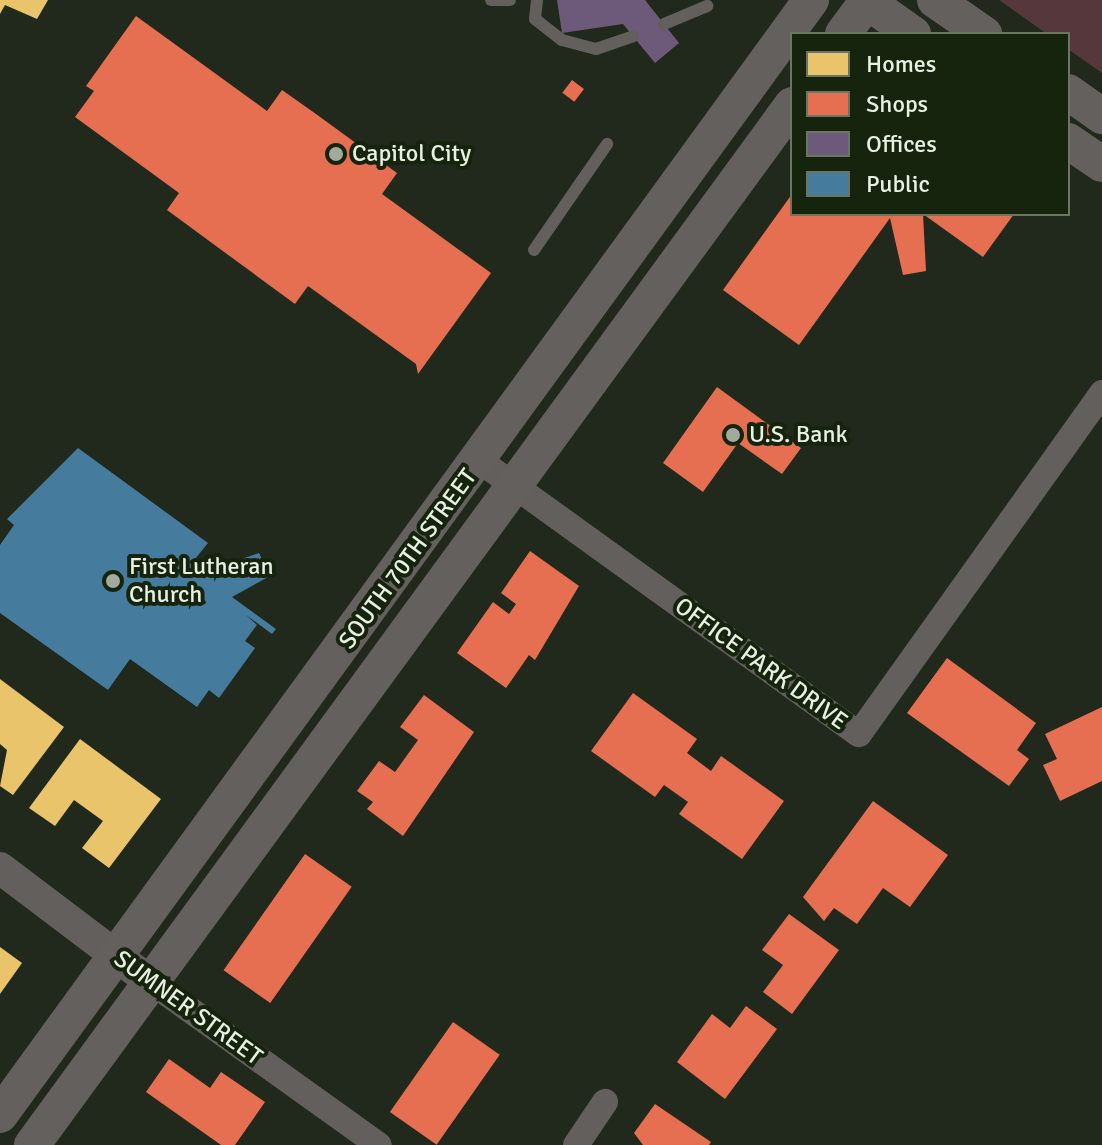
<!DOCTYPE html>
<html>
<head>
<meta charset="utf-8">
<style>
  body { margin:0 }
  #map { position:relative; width:1102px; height:1145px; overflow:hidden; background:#20291c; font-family:Signika,sans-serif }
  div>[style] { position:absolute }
  .green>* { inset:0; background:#56373c }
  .homes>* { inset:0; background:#e9c46a }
  .shops>* { inset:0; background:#e76f51; transform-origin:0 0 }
  .offices>* { inset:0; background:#6d597a }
  .public>* { inset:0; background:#457b9d }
  .service>* { height:12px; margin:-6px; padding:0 6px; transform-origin:6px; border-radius:6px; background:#625f5d }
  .minor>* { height:26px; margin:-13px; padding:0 13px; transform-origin:13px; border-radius:13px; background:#625f5d }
  .tertiary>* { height:32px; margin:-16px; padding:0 16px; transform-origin:16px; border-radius:16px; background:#625f5d }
  .secondary>* { height:36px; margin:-18px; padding:0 18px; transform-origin:18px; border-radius:18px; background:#64605d }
  .dots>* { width:22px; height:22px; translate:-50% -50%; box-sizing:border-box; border:4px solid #16240d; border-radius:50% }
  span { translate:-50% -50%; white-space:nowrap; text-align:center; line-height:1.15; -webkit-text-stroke:8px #16240d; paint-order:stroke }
  .poi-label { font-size:24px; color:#e7f0e2 }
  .left { translate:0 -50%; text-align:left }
  .street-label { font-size:24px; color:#e7f0e2 }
  .legend { position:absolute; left:790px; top:32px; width:280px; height:184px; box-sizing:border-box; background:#16240d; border:2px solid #6a7662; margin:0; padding:10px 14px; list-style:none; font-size:24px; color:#e7f0e2 }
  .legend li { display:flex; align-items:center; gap:16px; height:40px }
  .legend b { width:40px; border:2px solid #6a7662 }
</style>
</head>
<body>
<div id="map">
  <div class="green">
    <i style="clip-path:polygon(999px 0,1102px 0,1102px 73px,1068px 49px,1068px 34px,1047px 34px)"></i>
  </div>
  <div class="homes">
    <i style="clip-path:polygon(0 0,48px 0,37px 19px,5px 5px,0 14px)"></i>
    <i style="clip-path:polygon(0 679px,64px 727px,13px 795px,0 786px,7px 750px,0 744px)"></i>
    <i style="clip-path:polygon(80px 739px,161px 799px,109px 868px,82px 848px,103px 821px,74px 800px,55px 826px,29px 808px)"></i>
    <i style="clip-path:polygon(0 947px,22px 963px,0 994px)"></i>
  </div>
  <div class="shops">
    <i style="clip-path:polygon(136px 16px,267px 111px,282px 90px,316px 114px,397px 173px,382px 194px,491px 273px,418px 374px,416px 364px,308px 286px,295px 304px,167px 210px,179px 193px,75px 117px,94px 91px,86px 86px)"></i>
    <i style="left:572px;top:80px;width:15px;height:16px;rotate:37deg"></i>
    <i style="clip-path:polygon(792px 194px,792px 214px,923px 214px,926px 271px,903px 275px,890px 218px,799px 345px,723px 290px)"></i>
    <i style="clip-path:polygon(923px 214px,1014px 214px,983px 257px)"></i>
    <i style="clip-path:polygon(717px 387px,801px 448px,782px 474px,738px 443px,703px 492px,663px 463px)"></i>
    <i style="clip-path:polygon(530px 551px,579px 586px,535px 660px,529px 655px,506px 688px,457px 653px,493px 602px,509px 614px,516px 604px,501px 593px)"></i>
    <i style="clip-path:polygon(947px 658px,1036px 723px,1017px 750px,1029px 759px,1009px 786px,907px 713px)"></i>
    <i style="clip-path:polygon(633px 693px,697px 739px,687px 753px,711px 771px,721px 756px,784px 801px,742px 859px,679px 814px,688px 802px,664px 785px,655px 797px,591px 751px)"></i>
    <i style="clip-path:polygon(424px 695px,474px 732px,403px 836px,367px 809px,373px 802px,357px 791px,379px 761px,395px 772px,418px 740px,400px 727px)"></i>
    <i style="clip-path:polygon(1102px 707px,1102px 781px,1060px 801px,1043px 765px,1057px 759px,1045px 734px)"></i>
    <i style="clip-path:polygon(873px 801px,948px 855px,910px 907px,883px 888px,857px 924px,834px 908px,824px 921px,803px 897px)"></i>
    <i style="left:305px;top:854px;width:57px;height:142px;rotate:35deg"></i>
    <i style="clip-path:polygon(789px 914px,839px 950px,792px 1014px,763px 992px,783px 965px,762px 950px)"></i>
    <i style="clip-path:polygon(746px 1006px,777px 1029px,725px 1099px,677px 1062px,712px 1014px,730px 1028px)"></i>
    <i style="left:453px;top:1022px;width:57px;height:110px;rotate:35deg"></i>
    <i style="clip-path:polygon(169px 1059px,210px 1088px,221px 1072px,265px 1102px,235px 1145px,221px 1145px,146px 1092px)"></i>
    <i style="clip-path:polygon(655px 1104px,711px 1142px,709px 1145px,643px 1145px,634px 1133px)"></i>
  </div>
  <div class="offices">
    <i style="clip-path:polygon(557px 0,645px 0,679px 43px,655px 63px,623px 24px,562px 33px)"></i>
  </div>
  <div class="public">
    <i style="clip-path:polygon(78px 448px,208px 543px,195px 559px,210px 570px,259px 553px,270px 576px,232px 597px,276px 629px,272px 634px,246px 615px,257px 625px,245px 641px,255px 648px,219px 698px,209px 690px,197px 707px,130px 659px,108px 690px,0 613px,0 545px,14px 525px,7px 519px)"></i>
  </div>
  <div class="service">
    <i style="left:491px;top:0;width:19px"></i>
    <i style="left:537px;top:0;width:19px;rotate:96deg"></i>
    <i style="left:535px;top:19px;width:34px;rotate:38deg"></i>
    <i style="left:562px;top:40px;width:35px;rotate:15deg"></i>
    <i style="left:596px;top:49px;width:39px;rotate:-19deg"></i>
    <i style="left:664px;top:24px;width:47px;rotate:-22.7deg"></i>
    <i style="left:534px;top:250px;width:129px;rotate:-55.4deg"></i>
  </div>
  <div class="minor">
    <i style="left:480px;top:461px;width:467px;rotate:35.8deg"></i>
    <i style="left:859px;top:734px;width:419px;rotate:-54.5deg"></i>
    <i style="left:151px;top:982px;width:280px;rotate:35.6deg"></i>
    <i style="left:576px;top:1145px;width:52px;rotate:-56deg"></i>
  </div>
  <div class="tertiary">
    <i style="left:0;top:868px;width:189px;rotate:37.1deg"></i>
  </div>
  <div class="secondary">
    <i style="left:865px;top:0;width:59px;rotate:35.3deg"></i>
    <i style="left:935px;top:0;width:60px;rotate:34.8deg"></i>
    <i style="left:843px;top:34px;width:42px;rotate:-53.7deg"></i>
    <i style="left:1068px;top:92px;width:42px;rotate:35.2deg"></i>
    <i style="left:1068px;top:141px;width:41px;rotate:34.1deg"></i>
    <i style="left:0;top:1115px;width:1379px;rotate:-53.97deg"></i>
    <i style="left:32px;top:1145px;width:1288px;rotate:-53.84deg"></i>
  </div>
  <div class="dots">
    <i style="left:336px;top:154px;background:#a1aa9d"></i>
    <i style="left:733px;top:435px;background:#a1aa9d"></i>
    <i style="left:113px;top:581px;background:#a1aa9d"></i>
  </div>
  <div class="poi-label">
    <span class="left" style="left:352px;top:154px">Capitol City</span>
    <span class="left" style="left:749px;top:435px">U.S. Bank</span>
    <span class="left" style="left:129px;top:581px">First Lutheran<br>Church</span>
  </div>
  <div class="street-label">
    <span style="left:408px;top:559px;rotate:-54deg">SOUTH 70TH STREET</span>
    <span style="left:761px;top:664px;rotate:36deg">OFFICE PARK DRIVE</span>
    <span style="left:188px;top:1008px;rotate:36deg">SUMNER STREET</span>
  </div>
  <ul class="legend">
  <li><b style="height:22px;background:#e9c46a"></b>Homes</li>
  <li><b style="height:22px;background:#e76f51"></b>Shops</li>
  <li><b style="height:22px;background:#6d597a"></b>Offices</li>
  <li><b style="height:22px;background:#457b9d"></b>Public</li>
  </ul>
</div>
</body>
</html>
